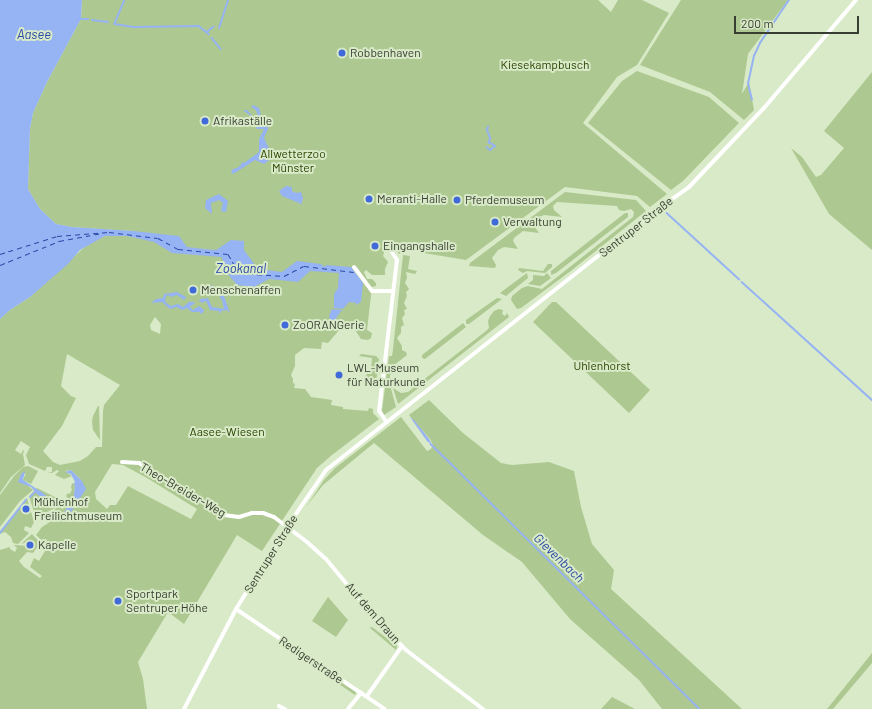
<!DOCTYPE html>
<html>
<head>
<meta charset="utf-8">
<style>
  body { margin:0 }
  #map { position:relative; width:872px; height:709px; overflow:hidden; background:#d9eac8; font-family:Barlow,sans-serif }
  div>[style] { position:absolute }
  .green>* { inset:0; background:#adc890 }
  .water>* { inset:0; background:#96b3f3 }
  .stream>* { height:1.5px; margin:-0.75px; padding:0 0.75px; transform-origin:0.75px; border-radius:0.75px; background:#96b3f3 }
  .ferry>* { height:1px; margin-top:-0.5px; transform-origin:0; background:repeating-linear-gradient(90deg,#2949a5 0 5px,transparent 0 9px) }
  .street>* { height:4px; margin:-2px; padding:0 2px; transform-origin:2px; border-radius:2px; background:#fff }
  .dots>* { width:11px; height:11px; translate:-50% -50%; box-sizing:border-box; border:2px solid #d9eac8; border-radius:50% }
  span { translate:-50% -50%; white-space:nowrap; text-align:center; line-height:1.15; -webkit-text-stroke:4px #d9eac8; paint-order:stroke }
  .poi-label { font-size:12px; color:#383e31 }
  .left { translate:0 -50%; text-align:left }
  .park-label { font-size:12px; color:#2b4301 }
  .street-label { font-size:12px; color:#383e31 }
  .water-label { font-size:13px; color:#2949a5; font-style:italic }
  .scale { position:absolute; left:734px; top:16px; width:125px; height:18px; box-sizing:border-box; border:2px solid #383e31; border-top:0; padding-left:5px; font-size:12px; line-height:14px; white-space:nowrap; color:#383e31; -webkit-text-stroke:3px #d9eac8; paint-order:stroke }
</style>
</head>
<body>
<div id="map">
  <div class="green">
    <i style="clip-path:polygon(evenodd,82px 0,598px 0,611px 12px,618px 0,642px 0,669px 13px,637px 65px,617px 77px,583px 123px,667px 194px,650px 207px,637px 196px,565px 187px,466px 260px,406px 250px,399px 254px,393px 244px,391px 245px,385px 249px,383px 256px,388px 262px,385px 269px,385px 275px,372px 275px,366px 270px,364px 272px,367px 279px,372px 279px,376px 283px,376px 286px,372px 287px,367px 330px,372px 333px,371px 338px,368px 340px,361px 339px,355px 330px,356px 329px,341px 328px,328px 343px,322px 342px,321px 349px,304px 348px,295px 355px,295px 366px,291px 375px,293px 379px,293px 383px,295px 384px,294px 388px,305px 389px,311px 397px,332px 400px,331px 405px,343px 407px,343px 409px,368px 411px,369px 408px,373px 409px,373px 413px,379px 419px,332px 455px,317px 468px,262px 551px,237px 535px,184px 624px,168px 612px,138px 662px,143px 679px,147px 709px,0 709px,0 550px,10px 547px,10px 549px,15px 552px,17px 548px,14px 545px,29px 546px,29px 543px,27px 542px,21px 544px,32px 534px,40px 543px,33px 553px,27px 552px,19px 561px,24px 567px,40px 578px,42px 576px,30px 567px,34px 558px,39px 561px,48px 546px,36px 535px,42px 527px,53px 520px,51px 512px,58px 507px,63px 509px,68px 498px,66px 496px,68px 493px,70px 494px,72px 489px,71px 488px,72px 483px,75px 485px,74px 496px,61px 518px,71px 512px,80px 496px,82px 495px,82px 481px,71px 470px,65px 471px,72px 476px,64px 479px,55px 475px,59px 471px,57px 470px,52px 473px,47px 472px,52px 472px,52px 467px,47px 467px,45px 471px,29px 464px,26px 455px,30px 447px,21px 441px,15px 450px,21px 454px,23px 450px,24px 451px,23px 454px,25px 465px,11px 477px,0 493px,0 319px,10px 310px,30px 297px,89px 243px,105px 236px,127px 236px,143px 239px,134px 231px,72px 227px,56px 224px,40px 209px,28px 189px,30px 129px,33px 113px,47px 82px,81px 19px,82px 0,155px 317px,161px 324px,160px 334px,151px 330px,150px 325px,155px 317px,82px 0,67px 354px,120px 385px,104px 405px,103px 411px,102px 447px,96px 447px,88px 456px,80px 461px,60px 465px,53px 462px,43px 451px,62px 426px,76px 398px,71px 396px,61px 386px,67px 354px,82px 0,112px 464px,123px 465px,147px 478px,197px 509px,191px 519px,128px 486px,116px 505px,110px 505px,107px 509px,96px 499px,95px 492px,112px 464px)"></i>
    <i style="clip-path:polygon(681px 0,788px 0,748px 54px,742px 94px,749px 82px,754px 110px,744px 120px,710px 92px,640px 65px)"></i>
    <i style="clip-path:polygon(637px 71px,709px 97px,739px 123px,683px 181px,671px 190px,588px 123px,622px 81px)"></i>
    <i style="clip-path:polygon(872px 72px,872px 250px,829px 214px,791px 148px,802px 157px,816px 177px,821px 175px,844px 148px,824px 131px)"></i>
    <i style="clip-path:polygon(565px 192px,636px 200px,646px 211px,572px 270px,521px 308px,517px 309px,511px 300px,512px 296px,522px 288px,528px 286px,542px 289px,633px 217px,634px 212px,631px 209px,624px 211px,619px 210px,617px 206px,557px 202px,553px 206px,554px 210px,562px 217px,544px 215px,537px 218px,534px 226px,539px 233px,523px 231px,514px 238px,513px 241px,518px 249px,504px 247px,498px 250px,492px 258px,496px 265px,495px 268px,469px 266px,470px 263px)"></i>
    <i style="clip-path:polygon(625px 213px,628px 213px,628px 217px,556px 273px,551px 275px,551px 271px)"></i>
    <i style="clip-path:polygon(403px 255px,410px 256px,408px 269px,417px 271px,415px 274px,406px 272px,407px 278px,405px 283px,409px 289px,406px 292px,407px 296px,404px 303px,407px 309px,404px 310px,405px 314px,402px 318px,404px 325px,401px 327px,401px 333px,397px 338px,402px 346px,402px 350px,406px 352px,407px 355px,393px 366px,395px 370px,390px 375px,390px 385px,396px 407px,384px 415px,382px 411px,389px 356px,392px 356px,393px 349px)"></i>
    <i style="clip-path:polygon(548px 264px,552px 264px,552px 267px,545px 273px,527px 271px,523px 273px,518px 270px,519px 268px,543px 271px)"></i>
    <i style="clip-path:polygon(527px 273px,528px 278px,506px 296px,500px 293px)"></i>
    <i style="clip-path:polygon(547px 273px,551px 278px,540px 286px,528px 284px,533px 280px,533px 275px,544px 276px)"></i>
    <i style="clip-path:polygon(497px 298px,502px 299px,469px 324px,466px 324px,466px 320px)"></i>
    <i style="clip-path:polygon(552px 302px,556px 302px,650px 390px,629px 413px,533px 322px)"></i>
    <i style="clip-path:polygon(499px 309px,503px 310px,502px 314px,505px 316px,507px 313px,509px 317px,398px 404px,393px 388px,401px 393px,408px 392px,486px 331px,489px 328px,488px 321px,490px 316px,494px 311px)"></i>
    <i style="clip-path:polygon(463px 323px,466px 327px,425px 359px,422px 358px,422px 355px)"></i>
    <i style="clip-path:polygon(361px 354px,376px 356px,379px 359px,376px 382px,366px 381px,367px 370px,371px 370px,372px 358px,359px 356px)"></i>
    <i style="clip-path:polygon(429px 400px,463px 433px,501px 463px,512px 465px,549px 462px,574px 471px,581px 507px,592px 544px,614px 570px,611px 589px,742px 709px,662px 709px,639px 680px,570px 619px,522px 562px,483px 535px,374px 443px,323px 485px,306px 507px,324px 480px,335px 468px,401px 417px,427px 451px,431px 449px,433px 445px,430px 439px,409px 415px)"></i>
    <i style="clip-path:polygon(98px 406px,99px 406px,100px 440px,93px 430px,92px 421px,93px 416px)"></i>
    <i style="clip-path:polygon(28px 466px,38px 471px,31px 484px,23px 480px,26px 473px,19px 478px,33px 490px,20px 501px,0 527px,0 495px,14px 476px,23px 467px)"></i>
    <i style="clip-path:polygon(37px 488px,59px 499px,55px 508px,41px 515px,34px 512px,29px 496px,34px 491px,43px 498px,45px 495px,36px 489px)"></i>
    <i style="clip-path:polygon(27px 498px,34px 522px,31px 528px,25px 526px,24px 530px,29px 533px,18px 544px,13px 543px,11px 537px,5px 532px,0 534px,0 531px)"></i>
    <i style="clip-path:polygon(328px 597px,348px 620px,336px 637px,312px 621px)"></i>
    <i style="clip-path:polygon(372px 627px,397px 646px,396px 650px,370px 628px)"></i>
    <i style="clip-path:polygon(872px 653px,872px 663px,833px 709px,827px 709px)"></i>
    <i style="clip-path:polygon(318px 667px,356px 692px,355px 695px,317px 669px)"></i>
    <i style="clip-path:polygon(612px 697px,635px 709px,601px 709px)"></i>
  </div>
  <div class="water">
    <i style="clip-path:polygon(0 0,82px 0,81px 19px,47px 82px,33px 113px,30px 129px,28px 189px,40px 209px,56px 224px,72px 227px,134px 231px,179px 236px,187px 247px,204px 249px,216px 250px,231px 240px,244px 241px,244px 250px,258px 269px,282px 272px,297px 261px,321px 264px,324px 267px,326px 265px,351px 267px,363px 283px,361px 302px,356px 305px,356px 303px,349px 302px,343px 309px,334px 308px,334px 294px,338px 288px,339px 273px,310px 271px,298px 282px,269px 279px,254px 287px,237px 285px,226px 272px,226px 266px,221px 257px,172px 253px,154px 242px,127px 236px,105px 236px,80px 250px,68px 264px,30px 297px,10px 310px,0 319px)"></i>
    <i style="clip-path:polygon(253px 105px,259px 108px,261px 116px,263px 116px,268px 129px,264px 138px,273px 157px,264px 164px,255px 160px,233px 174px,231px 172px,233px 169px,237px 168px,241px 165px,242px 162px,244px 163px,259px 152px,259px 139px,264px 129px,257px 129px,252px 117px,243px 110px,247px 110px,261px 126px,256px 110px,251px 107px)"></i>
    <i style="clip-path:polygon(286px 186px,292px 187px,292px 191px,296px 193px,301px 192px,303px 198px,301px 205px,296px 199px,299px 203px,282px 196px,279px 191px)"></i>
    <i style="clip-path:polygon(219px 194px,228px 201px,226px 212px,221px 211px,223px 203px,219px 200px,211px 203px,212px 214px,205px 208px,206px 200px)"></i>
    <i style="clip-path:polygon(211px 285px,218px 289px,224px 296px,230px 313px,227px 310px,221px 311px,219px 314px,219px 311px,210px 310px,206px 301px,202px 303px,199px 301px,200px 299px,208px 298px,212px 307px,224px 309px,222px 300px,215px 290px,211px 289px,209px 292px,200px 295px,200px 293px,207px 290px)"></i>
    <i style="clip-path:polygon(177px 292px,186px 297px,185px 299px,184px 300px,177px 295px,171px 297px,168px 295px,166px 296px,165px 302px,171px 306px,178px 304px,183px 307px,189px 302px,194px 302px,195px 303px,190px 307px,193px 310px,199px 306px,204px 310px,202px 314px,199px 312px,192px 312px,187px 308px,182px 310px,177px 307px,170px 309px,162px 302px,151px 303px,156px 299px,163px 298px,164px 294px)"></i>
    <i style="clip-path:polygon(332px 309px,342px 310px,336px 318px,339px 325px,336px 325px,334px 321px,330px 320px,329px 316px)"></i>
    <i style="clip-path:polygon(410px 417px,415px 421px,429px 439px,432px 445px,427px 441px)"></i>
    <i style="clip-path:polygon(71px 470px,82px 481px,86px 489px,71px 512px,61px 518px,74px 495px,75px 485px,73px 484px,75px 482px,71px 474px,65px 472px)"></i>
    <i style="clip-path:polygon(25px 471px,23px 480px,43px 493px,47px 497px,46px 499px,38px 495px,31px 487px,18px 482px,21px 474px)"></i>
  </div>
  <div class="stream">
    <i style="left:125px;top:0;width:26px;rotate:113deg"></i>
    <i style="left:115px;top:24px;width:18px;rotate:9deg"></i>
    <i style="left:133px;top:27px;width:66px;rotate:-0.9deg"></i>
    <i style="left:199px;top:26px;width:13px;rotate:39deg"></i>
    <i style="left:81px;top:19px;width:7px"></i>
    <i style="left:92px;top:20px;width:16px;rotate:7deg"></i>
    <i style="left:219px;top:28px;width:29px;rotate:-72deg"></i>
    <i style="left:207px;top:32px;width:8px;rotate:-40deg"></i>
    <i style="left:212px;top:38px;width:14px;rotate:51deg"></i>
    <i style="left:752px;top:100px;width:16px;rotate:-104deg"></i>
    <i style="left:748px;top:84px;width:29px;rotate:-78deg"></i>
    <i style="left:754px;top:56px;width:14px;rotate:-65deg"></i>
    <i style="left:760px;top:43px;width:52px;rotate:-56deg"></i>
    <i style="left:487px;top:147px;width:4px;rotate:45deg"></i>
    <i style="left:490px;top:150px;width:6px;rotate:-39deg"></i>
    <i style="left:495px;top:146px;width:7px;rotate:-153deg"></i>
    <i style="left:489px;top:143px;width:5px;rotate:-79deg"></i>
    <i style="left:490px;top:138px;width:9px;rotate:-111deg"></i>
    <i style="left:487px;top:130px;width:3px;rotate:-72deg"></i>
    <i style="left:667px;top:213px;width:98px;rotate:42.5deg"></i>
    <i style="left:742px;top:282px;width:176px;rotate:42.2deg"></i>
    <i style="left:431px;top:444px;width:376px;rotate:44.6deg"></i>
    <i style="left:30px;top:497px;width:7px;rotate:-45deg"></i>
    <i style="left:0;top:533px;width:42px;rotate:-51.8deg"></i>
  </div>
  <div class="ferry">
    <i style="left:0;top:254px;width:60px;rotate:-17.5deg"></i>
    <i style="left:57px;top:236px;width:52px;rotate:-4.4deg"></i>
    <i style="left:109px;top:232px;width:49px;rotate:7deg"></i>
    <i style="left:158px;top:238px;width:23px;rotate:29deg"></i>
    <i style="left:178px;top:249px;width:50px;rotate:5.7deg"></i>
    <i style="left:228px;top:254px;width:22px;rotate:60deg"></i>
    <i style="left:239px;top:273px;width:45px;rotate:3.8deg"></i>
    <i style="left:284px;top:276px;width:22px;rotate:-27deg"></i>
    <i style="left:304px;top:266px;width:50px;rotate:6.8deg"></i>
    <i style="left:0;top:265px;width:64px;rotate:-22.1deg"></i>
    <i style="left:59px;top:241px;width:44px;rotate:-10.5deg"></i>
  </div>
  <div class="street">
    <i style="left:354px;top:267px;width:30px;rotate:53deg"></i>
    <i style="left:372px;top:291px;width:21px"></i>
    <i style="left:386px;top:421px;width:12px;rotate:-125deg"></i>
    <i style="left:379px;top:411px;width:152px;rotate:-83.2deg"></i>
    <i style="left:397px;top:260px;width:15px;rotate:-122deg"></i>
    <i style="left:122px;top:462px;width:17px;rotate:3deg"></i>
    <i style="left:139px;top:463px;width:100px;rotate:31.5deg"></i>
    <i style="left:224px;top:515px;width:15px;rotate:8deg"></i>
    <i style="left:239px;top:517px;width:14px;rotate:-17deg"></i>
    <i style="left:252px;top:513px;width:11px"></i>
    <i style="left:263px;top:513px;width:12px;rotate:20deg"></i>
    <i style="left:274px;top:517px;width:41px;rotate:37.1deg"></i>
    <i style="left:307px;top:542px;width:25px;rotate:42deg"></i>
    <i style="left:326px;top:559px;width:83px;rotate:50.4deg"></i>
    <i style="left:379px;top:623px;width:38px;rotate:45deg"></i>
    <i style="left:406px;top:650px;width:97px;rotate:37.5deg"></i>
    <i style="left:236px;top:609px;width:179px;rotate:33.9deg"></i>
    <i style="left:367px;top:696px;width:61px;rotate:-55deg"></i>
    <i style="left:279px;top:706px;width:7px;rotate:27deg"></i>
    <i style="left:184px;top:709px;width:113px;rotate:-62.5deg"></i>
    <i style="left:236px;top:609px;width:97px;rotate:-58.1deg"></i>
    <i style="left:287px;top:527px;width:69px;rotate:-55.6deg"></i>
    <i style="left:326px;top:470px;width:414px;rotate:-38.2deg"></i>
    <i style="left:651px;top:214px;width:47px;rotate:-35.4deg"></i>
    <i style="left:689px;top:187px;width:109px;rotate:-46.5deg"></i>
    <i style="left:764px;top:108px;width:142px;rotate:-49.6deg"></i>
    <i style="left:348px;top:709px;width:21px;rotate:-51deg"></i>
  </div>
  <div class="dots">
    <i style="left:342px;top:53px;background:#4069da"></i>
    <i style="left:205px;top:121px;background:#4069da"></i>
    <i style="left:369px;top:199px;background:#4069da"></i>
    <i style="left:457px;top:200px;background:#4069da"></i>
    <i style="left:495px;top:222px;background:#4069da"></i>
    <i style="left:375px;top:246px;background:#4069da"></i>
    <i style="left:193px;top:290px;background:#4069da"></i>
    <i style="left:285px;top:325px;background:#4069da"></i>
    <i style="left:339px;top:375px;background:#4069da"></i>
    <i style="left:26px;top:509px;background:#4069da"></i>
    <i style="left:30px;top:545px;background:#4069da"></i>
    <i style="left:118px;top:601px;background:#4069da"></i>
  </div>
  <div class="poi-label">
    <span class="left" style="left:350px;top:53px">Robbenhaven</span>
    <span class="left" style="left:213px;top:121px">Afrikaställe</span>
    <span class="left" style="left:377px;top:199px">Meranti-Halle</span>
    <span class="left" style="left:465px;top:200px">Pferdemuseum</span>
    <span class="left" style="left:503px;top:222px">Verwaltung</span>
    <span class="left" style="left:383px;top:246px">Eingangshalle</span>
    <span class="left" style="left:201px;top:290px">Menschenaffen</span>
    <span class="left" style="left:293px;top:325px">ZoORANGerie</span>
    <span class="left" style="left:347px;top:375px">LWL-Museum<br>für Naturkunde</span>
    <span class="left" style="left:34px;top:509px">Mühlenhof<br>Freilichtmuseum</span>
    <span class="left" style="left:38px;top:545px">Kapelle</span>
    <span class="left" style="left:126px;top:601px">Sportpark<br>Sentruper Höhe</span>
  </div>
  <div class="park-label">
    <span style="left:545px;top:65px">Kiesekampbusch</span>
    <span style="left:293px;top:161px">Allwetterzoo<br>Münster</span>
    <span style="left:602px;top:366px">Uhlenhorst</span>
    <span style="left:227px;top:432px">Aasee-Wiesen</span>
  </div>
  <div class="street-label">
    <span style="left:636px;top:227px;rotate:-38deg">Sentruper Straße</span>
    <span style="left:183px;top:490px;rotate:30deg">Theo-Breider-Weg</span>
    <span style="left:271px;top:554px;rotate:-58deg">Sentruper Straße</span>
    <span style="left:373px;top:613px;rotate:49deg">Auf dem Draun</span>
    <span style="left:311px;top:660px;rotate:34deg">Redigerstraße</span>
  </div>
  <div class="water-label">
    <span style="left:34px;top:34px">Aasee</span>
    <span style="left:241px;top:268px">Zookanal</span>
    <span style="left:559px;top:558px;rotate:44deg">Gievenbach</span>
  </div>
  <div class="scale">200 m</div>
</div>
</body>
</html>
